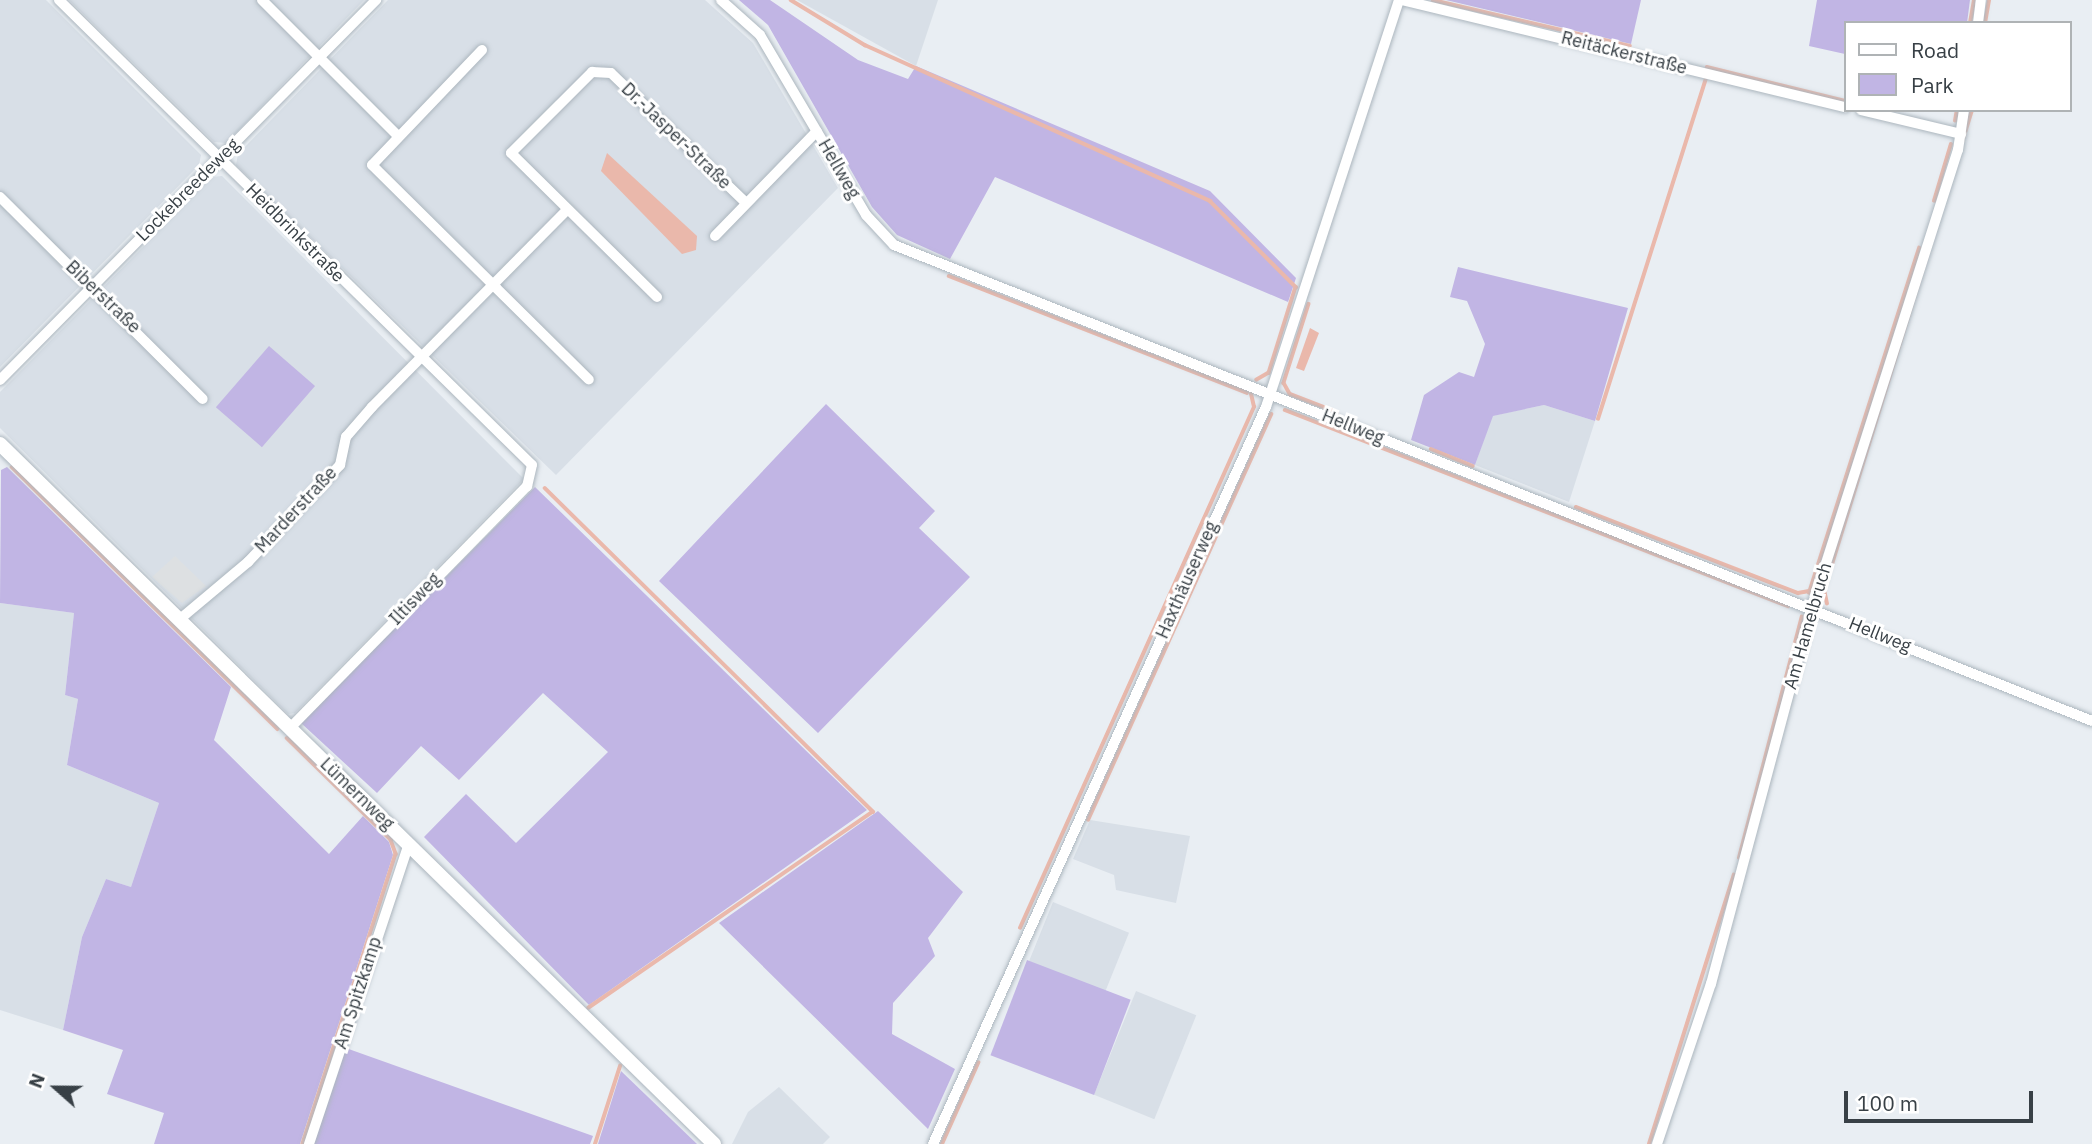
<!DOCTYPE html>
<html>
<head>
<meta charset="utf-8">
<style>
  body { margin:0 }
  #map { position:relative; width:2092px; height:1144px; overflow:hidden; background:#e9eef3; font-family:"IBM Plex Sans",sans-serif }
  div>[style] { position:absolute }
  .residential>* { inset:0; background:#d8dfe7; transform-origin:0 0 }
  .green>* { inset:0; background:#c1b5e4; transform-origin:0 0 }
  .parking>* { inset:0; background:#dde0e2 }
  .water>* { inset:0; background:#eab8ab }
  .stream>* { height:3.5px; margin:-1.75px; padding:0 1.75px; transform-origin:1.75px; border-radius:1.75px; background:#eab8ab }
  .roads { filter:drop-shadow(0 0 2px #acb6be) drop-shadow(0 0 2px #acb6be) }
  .minor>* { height:10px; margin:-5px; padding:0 5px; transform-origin:5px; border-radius:5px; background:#fff }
  .tertiary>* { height:14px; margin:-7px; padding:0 7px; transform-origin:7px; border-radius:7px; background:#fff }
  span { translate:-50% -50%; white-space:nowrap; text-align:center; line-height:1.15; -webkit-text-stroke:6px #fff; paint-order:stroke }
  .street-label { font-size:18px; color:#384046 }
  .legend { position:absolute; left:1844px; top:21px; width:228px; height:91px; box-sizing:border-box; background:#fff; border:2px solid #afb3b5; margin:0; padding:9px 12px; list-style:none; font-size:21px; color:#384046 }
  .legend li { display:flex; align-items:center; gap:14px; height:35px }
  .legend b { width:35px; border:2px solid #afb3b5 }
  .north { position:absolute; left:21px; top:1053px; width:70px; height:70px; -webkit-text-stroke:5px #fff; paint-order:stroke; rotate:291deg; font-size:19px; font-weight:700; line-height:28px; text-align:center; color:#384046 }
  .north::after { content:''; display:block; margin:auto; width:24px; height:32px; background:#384046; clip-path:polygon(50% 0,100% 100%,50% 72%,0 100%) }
  .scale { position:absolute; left:1844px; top:1091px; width:189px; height:32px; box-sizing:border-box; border:4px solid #384046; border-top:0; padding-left:9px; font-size:21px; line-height:24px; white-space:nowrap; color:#384046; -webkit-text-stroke:5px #fff; paint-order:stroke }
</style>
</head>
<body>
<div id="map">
  <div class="residential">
    <i style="clip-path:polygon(0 0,46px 0,201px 155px,199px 165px,0 367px)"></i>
    <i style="clip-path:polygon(69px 0,364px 0,226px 143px,214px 142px)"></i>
    <i style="clip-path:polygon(388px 0,705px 0,753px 43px,838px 188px,556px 475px,236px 165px,238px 154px)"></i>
    <i style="clip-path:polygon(797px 0,938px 0,916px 66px)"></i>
    <i style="clip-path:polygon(222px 176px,524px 479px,295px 713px,288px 714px,0 428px,0 392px,212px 177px)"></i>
    <i style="clip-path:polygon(1544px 405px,1595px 421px,1569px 502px,1475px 465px,1492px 416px)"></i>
    <i style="clip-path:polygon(0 603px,74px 613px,65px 695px,78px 699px,67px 765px,159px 803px,131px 887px,106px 879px,82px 937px,63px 1030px,0 1010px)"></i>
    <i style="clip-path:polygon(1090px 820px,1190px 836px,1176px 903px,1116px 890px,1114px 875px,1073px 859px)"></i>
    <i style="left:1053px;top:902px;width:82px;height:64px;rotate:22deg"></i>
    <i style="left:1136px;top:991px;width:65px;height:112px;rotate:22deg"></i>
    <i style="clip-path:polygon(779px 1087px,830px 1137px,823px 1144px,732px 1144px,748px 1112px)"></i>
  </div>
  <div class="green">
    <i style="clip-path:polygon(739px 0,770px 0,858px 60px,908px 79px,916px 66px,1210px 191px,1296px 278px,1288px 302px,995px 177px,950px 259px,897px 235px,872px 207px,768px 25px)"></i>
    <i style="clip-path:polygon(1446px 0,1641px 0,1631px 44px)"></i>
    <i style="clip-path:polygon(1817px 0,1970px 0,1967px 23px,1845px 23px,1845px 54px,1809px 46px)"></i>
    <i style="clip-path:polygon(1458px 267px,1628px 308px,1595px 421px,1544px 405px,1493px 416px,1475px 465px,1411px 440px,1424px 395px,1459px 372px,1474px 377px,1485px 344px,1467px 301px,1450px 297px)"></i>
    <i style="left:269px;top:346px;width:61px;height:81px;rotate:41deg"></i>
    <i style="clip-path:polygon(826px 404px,935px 511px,919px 528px,970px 577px,818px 733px,659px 581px)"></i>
    <i style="clip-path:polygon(7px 467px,231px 687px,214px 740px,329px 854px,363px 816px,389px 842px,393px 855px,300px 1144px,154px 1144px,164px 1113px,107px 1094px,123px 1050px,63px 1030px,82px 937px,106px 879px,131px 887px,159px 803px,67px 765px,78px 699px,65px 695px,74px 613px,0 603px,1px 470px)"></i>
    <i style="clip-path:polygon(535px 487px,867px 810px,589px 1005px,424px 837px,466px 794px,516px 843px,608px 752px,543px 693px,459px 780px,421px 746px,377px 793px,301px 723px)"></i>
    <i style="clip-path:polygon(878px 811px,963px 892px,928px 938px,935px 956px,893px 1003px,892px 1034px,955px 1069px,928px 1129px,719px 923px)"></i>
    <i style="left:1027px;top:960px;width:111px;height:102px;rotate:21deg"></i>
    <i style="clip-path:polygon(343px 1047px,593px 1136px,590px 1144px,312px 1144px)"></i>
    <i style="clip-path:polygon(621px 1071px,697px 1144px,598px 1144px)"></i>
  </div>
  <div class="parking">
    <i style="clip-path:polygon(175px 556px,206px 586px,182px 603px,152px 577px)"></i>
  </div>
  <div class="water">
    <i style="clip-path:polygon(607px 153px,697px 236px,696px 250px,682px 254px,601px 171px)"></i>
    <i style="clip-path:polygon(1310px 328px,1319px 333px,1304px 371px,1296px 368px)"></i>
  </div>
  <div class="stream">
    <i style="left:791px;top:0;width:87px;rotate:31.3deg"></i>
    <i style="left:865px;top:45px;width:379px;rotate:24.3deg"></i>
    <i style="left:1210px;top:201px;width:122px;rotate:45deg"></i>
    <i style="left:1296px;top:287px;width:90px;rotate:107.4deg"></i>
    <i style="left:1269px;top:373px;width:14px;rotate:150deg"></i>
    <i style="left:1433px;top:0;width:202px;rotate:13.1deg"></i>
    <i style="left:1970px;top:23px;width:23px;rotate:-80deg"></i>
    <i style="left:1985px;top:23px;width:23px;rotate:-80deg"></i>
    <i style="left:1707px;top:67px;width:142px;rotate:13.8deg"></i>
    <i style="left:1955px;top:121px;width:11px;rotate:-80deg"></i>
    <i style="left:1934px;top:201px;width:59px;rotate:-73.4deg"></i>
    <i style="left:949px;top:276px;width:320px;rotate:21.4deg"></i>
    <i style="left:1309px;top:304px;width:83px;rotate:107.6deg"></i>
    <i style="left:1284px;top:383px;width:13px;rotate:61deg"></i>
    <i style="left:1290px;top:394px;width:50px;rotate:21deg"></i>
    <i style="left:1285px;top:410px;width:540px;rotate:21.29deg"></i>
    <i style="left:1598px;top:419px;width:355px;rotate:-72.4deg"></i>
    <i style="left:1431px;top:449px;width:45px;rotate:22deg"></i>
    <i style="left:12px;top:467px;width:373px;rotate:44.6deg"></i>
    <i style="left:545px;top:488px;width:461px;rotate:44.6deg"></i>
    <i style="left:873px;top:812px;width:345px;rotate:145.4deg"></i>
    <i style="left:1576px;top:507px;width:238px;rotate:21.2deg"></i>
    <i style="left:1798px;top:593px;width:11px;rotate:-10deg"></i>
    <i style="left:1809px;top:593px;width:362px;rotate:-72.3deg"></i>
    <i style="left:1827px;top:604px;width:14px;rotate:-102deg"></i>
    <i style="left:1824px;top:590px;width:502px;rotate:-72.86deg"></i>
    <i style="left:287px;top:738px;width:146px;rotate:44.4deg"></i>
    <i style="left:391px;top:840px;width:15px;rotate:70deg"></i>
    <i style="left:396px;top:854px;width:305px;rotate:107.8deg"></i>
    <i style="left:1088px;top:820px;width:445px;rotate:-65.7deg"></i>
    <i style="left:1739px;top:858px;width:249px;rotate:-75.4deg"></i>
    <i style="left:1020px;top:928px;width:571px;rotate:-65.81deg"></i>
    <i style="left:1254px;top:407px;width:13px;rotate:-103deg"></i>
    <i style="left:595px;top:1144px;width:82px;rotate:-72.2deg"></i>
    <i style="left:942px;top:1144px;width:89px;rotate:-66deg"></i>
    <i style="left:1649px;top:1144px;width:282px;rotate:-72.5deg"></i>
  </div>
  <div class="roads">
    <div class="minor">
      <i style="left:59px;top:0;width:663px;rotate:44.51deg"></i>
      <i style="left:532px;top:465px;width:22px;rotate:103deg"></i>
      <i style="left:527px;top:486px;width:339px;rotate:134.4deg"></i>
      <i style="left:262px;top:0;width:192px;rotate:45deg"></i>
      <i style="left:721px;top:0;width:52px;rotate:41.9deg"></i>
      <i style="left:760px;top:35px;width:209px;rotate:59.5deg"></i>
      <i style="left:866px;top:215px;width:41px;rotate:47deg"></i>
      <i style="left:894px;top:245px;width:1289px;rotate:21.67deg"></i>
      <i style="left:1402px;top:0;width:456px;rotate:13.6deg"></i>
      <i style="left:1978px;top:23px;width:23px;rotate:-83deg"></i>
      <i style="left:482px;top:50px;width:159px;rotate:133.7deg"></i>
      <i style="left:372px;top:165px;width:305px;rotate:44.7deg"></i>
      <i style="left:1861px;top:110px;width:103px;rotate:13.5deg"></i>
      <i style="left:0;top:197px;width:286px;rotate:44.9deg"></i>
      <i style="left:715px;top:236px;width:146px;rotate:-45.8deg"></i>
      <i style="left:657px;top:297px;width:205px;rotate:-135.4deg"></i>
      <i style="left:511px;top:153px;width:115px;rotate:-45deg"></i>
      <i style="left:592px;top:72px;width:19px;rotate:3deg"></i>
      <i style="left:611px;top:73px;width:187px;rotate:43.9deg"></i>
      <i style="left:0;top:380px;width:535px;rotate:-45.3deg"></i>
      <i style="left:180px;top:619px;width:89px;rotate:-40deg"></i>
      <i style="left:248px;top:562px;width:134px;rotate:-46.5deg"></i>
      <i style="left:340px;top:465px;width:29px;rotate:-78deg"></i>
      <i style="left:346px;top:437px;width:40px;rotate:-49deg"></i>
      <i style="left:372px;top:407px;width:277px;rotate:-45.3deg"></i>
      <i style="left:309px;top:1144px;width:316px;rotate:-71.6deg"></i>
      <i style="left:933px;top:1144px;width:809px;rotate:-65.69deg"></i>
      <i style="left:1266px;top:407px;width:428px;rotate:-71.9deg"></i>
      <i style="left:1657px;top:1144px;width:169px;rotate:-71.4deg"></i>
      <i style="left:1711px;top:984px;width:390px;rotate:-75deg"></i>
      <i style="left:1812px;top:607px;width:480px;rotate:-72.3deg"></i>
      <i style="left:1958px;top:150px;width:40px;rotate:-81.5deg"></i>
    </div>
    <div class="tertiary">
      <i style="left:0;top:444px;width:1000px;rotate:44.43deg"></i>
    </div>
  </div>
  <div class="street-label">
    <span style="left:1624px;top:53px;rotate:14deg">Reitäckerstraße</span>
    <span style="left:676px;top:136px;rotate:44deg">Dr.-Jasper-Straße</span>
    <span style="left:839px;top:169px;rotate:60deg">Hellweg</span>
    <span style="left:188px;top:190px;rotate:-45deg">Lockebreedeweg</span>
    <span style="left:295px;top:233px;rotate:45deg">Heidbrinkstraße</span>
    <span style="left:103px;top:297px;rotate:44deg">Biberstraße</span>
    <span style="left:1353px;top:427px;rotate:22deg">Hellweg</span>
    <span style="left:296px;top:510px;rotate:-47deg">Marderstraße</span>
    <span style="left:1187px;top:580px;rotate:-66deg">Haxthäuserweg</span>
    <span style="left:415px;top:599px;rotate:-46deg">Iltisweg</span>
    <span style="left:1808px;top:626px;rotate:-74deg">Am Hamelbruch</span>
    <span style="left:1880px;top:635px;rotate:22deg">Hellweg</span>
    <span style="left:357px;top:794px;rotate:44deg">Lümernweg</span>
    <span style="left:358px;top:993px;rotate:-72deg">Am Spitzkamp</span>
  </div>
  <ul class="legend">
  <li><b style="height:9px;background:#fff"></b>Road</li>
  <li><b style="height:19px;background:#c1b5e4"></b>Park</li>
  </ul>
  <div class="north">N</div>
  <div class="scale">100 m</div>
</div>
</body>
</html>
